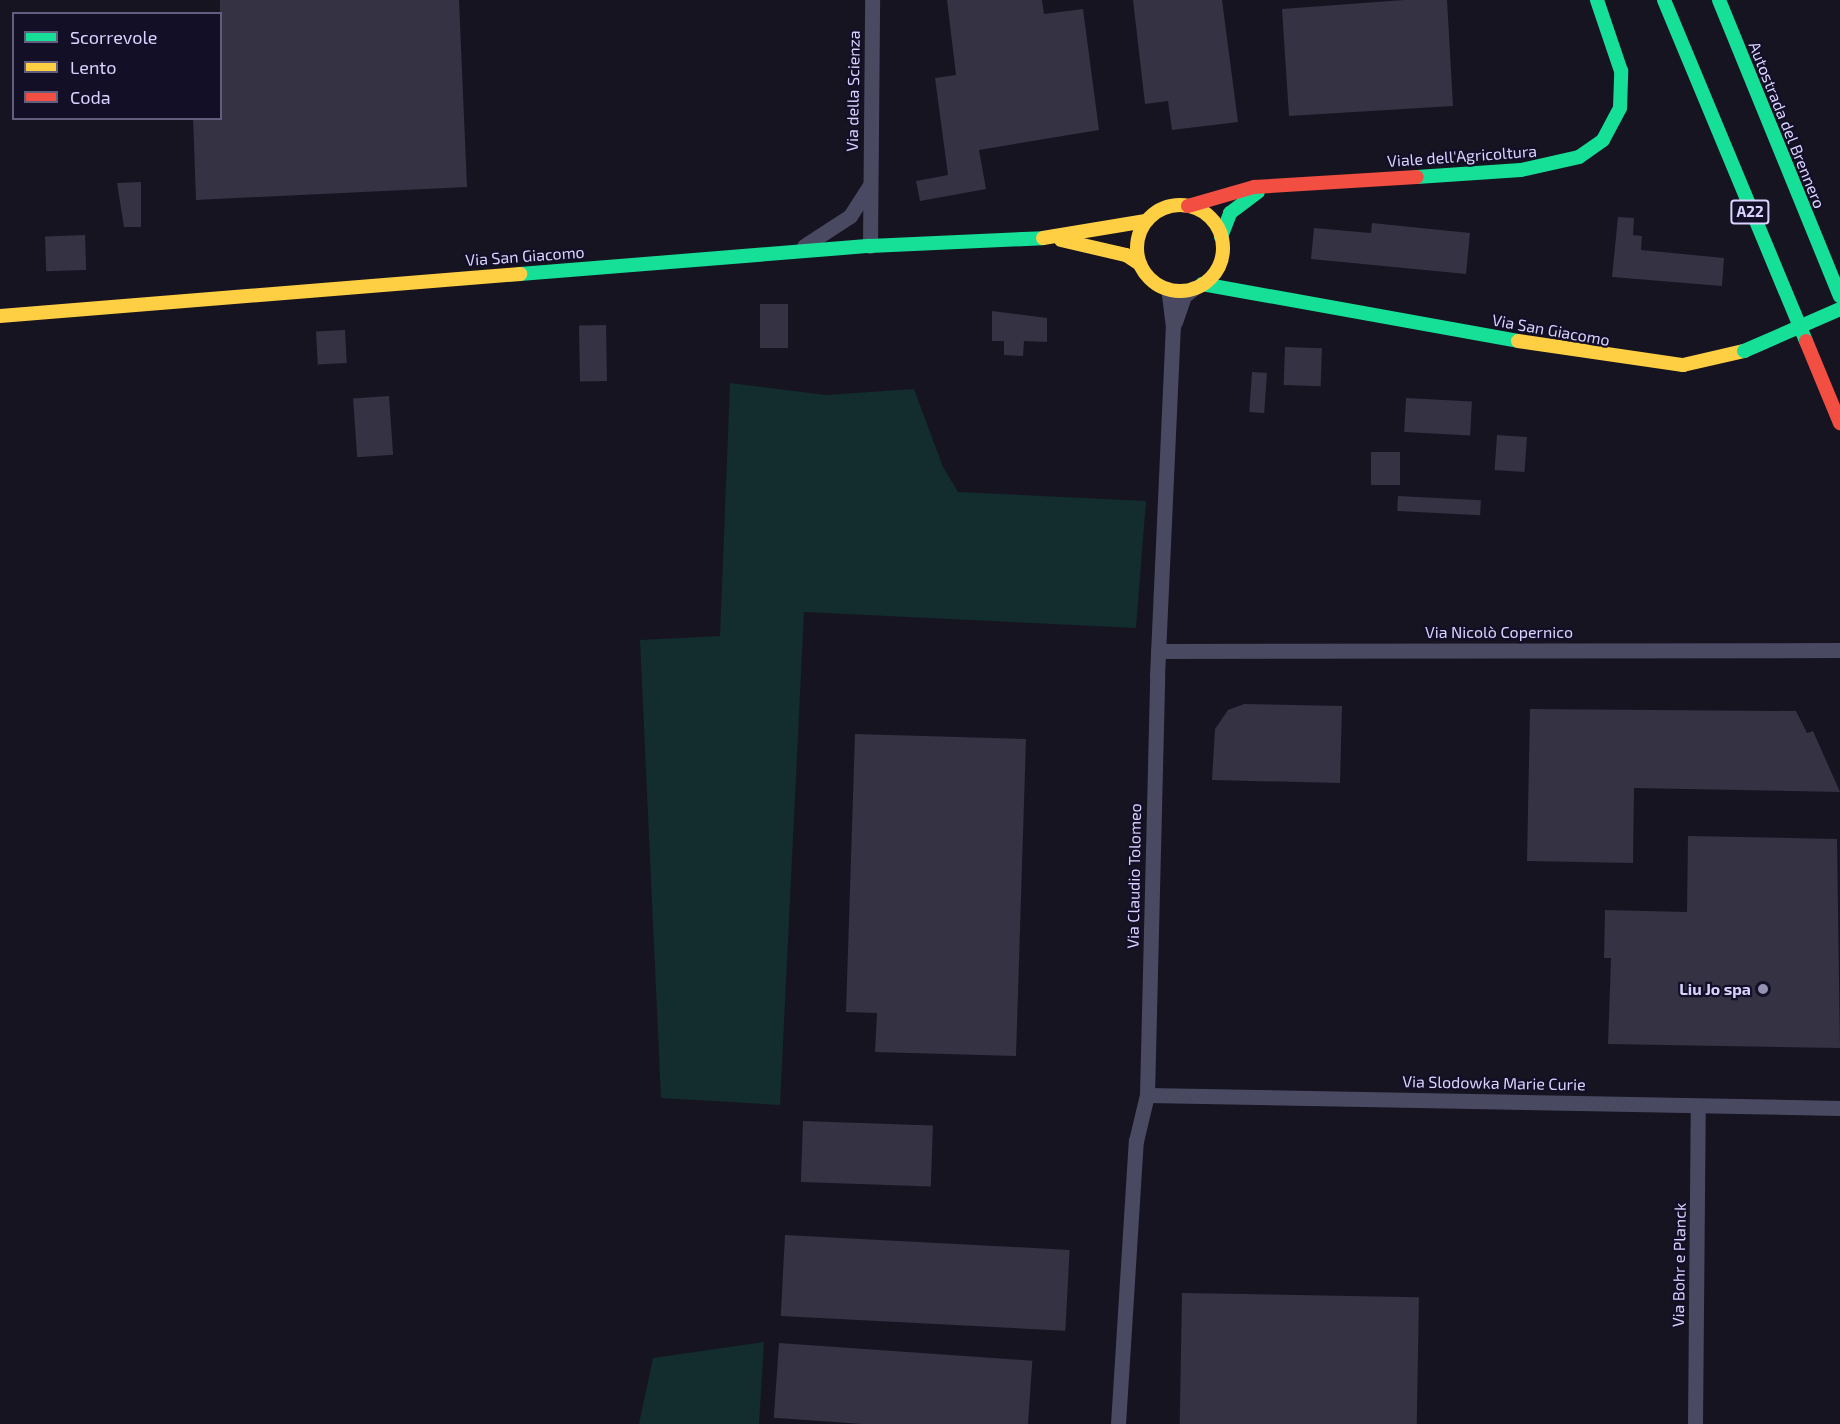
<!DOCTYPE html>
<html>
<head>
<meta charset="utf-8">
<style>
  body { margin:0 }
  #map { position:relative; width:1840px; height:1424px; overflow:hidden; background:#161421; font-family:"Exo 2",sans-serif }
  div>[style] { position:absolute }
  .green>* { inset:0; background:#132c2d }
  .building>* { inset:0; background:#343243; transform-origin:0 0 }
  .street>* { height:15px; margin:-7.5px; padding:0 7.5px; transform-origin:7.5px; border-radius:7.5px; background:#4a4962 }
  .fast>* { height:14px; margin:-7px; padding:0 7px; transform-origin:7px; border-radius:7px; background:#16e098 }
  .slow>* { height:14px; margin:-7px; padding:0 7px; transform-origin:7px; border-radius:7px; background:#ffcf43 }
  .slow>.ring { margin:-7px; padding:0; box-sizing:content-box; background:none; border:14px solid #ffcf43; border-radius:50% }
  .jam>* { height:14px; margin:-7px; padding:0 7px; transform-origin:7px; border-radius:7px; background:#f24e42 }
  .fast-bridge>* { height:14px; margin:-7px; padding:0 7px; transform-origin:7px; border-radius:7px; background:#16e098 }
  .dots>* { width:16px; height:16px; translate:-50% -50%; box-sizing:border-box; border:3px solid #130f26; border-radius:50% }
  span { translate:-50% -50%; white-space:nowrap; text-align:center; line-height:1.15; -webkit-text-stroke:4.5px #130f26; paint-order:stroke }
  .shield-label span { padding:2px 4px; background:#130f26; border:2px solid; border-radius:4px; -webkit-text-stroke-width:0 }
  .shield-label { font-size:15px; color:#d9d4ff; font-weight:700 }
  .street-label { font-size:16px; color:#d9d4ff }
  .poi-label { font-size:16px; color:#d9d4ff; font-weight:700 }
  .right { translate:-100% -50%; text-align:right }
  .legend { position:absolute; left:12px; top:12px; width:210px; height:108px; box-sizing:border-box; background:#130f26; border:2px solid #625e7d; margin:0; padding:8px 10px; list-style:none; font-size:18px; color:#d9d4ff }
  .legend li { display:flex; align-items:center; gap:12px; height:30px }
  .legend b { width:30px; border:2px solid #625e7d }
</style>
</head>
<body>
<div id="map">
  <div class="green">
    <i style="clip-path:polygon(730px 383px,826px 395px,914px 389px,943px 467px,958px 492px,1146px 501px,1136px 628px,804px 612px,780px 1105px,661px 1098px,640px 640px,720px 636px)"></i>
    <i style="clip-path:polygon(764px 1342px,759px 1424px,639px 1424px,653px 1358px)"></i>
  </div>
  <div class="building">
    <i style="clip-path:polygon(220px 0,459px 0,467px 187px,196px 200px,193px 118px,220px 118px)"></i>
    <i style="clip-path:polygon(947px 0,1042px 0,1044px 14px,1083px 9px,1099px 130px,979px 150px,986px 189px,920px 201px,916px 181px,948px 175px,935px 78px,956px 75px)"></i>
    <i style="clip-path:polygon(1133px 0,1222px 0,1238px 122px,1172px 130px,1168px 101px,1145px 104px)"></i>
    <i style="clip-path:polygon(1404px 0,1447px 0,1453px 106px,1289px 116px,1282px 9px)"></i>
    <i style="clip-path:polygon(141px 182px,141px 227px,124px 227px,117px 183px)"></i>
    <i style="clip-path:polygon(1618px 217px,1634px 218px,1633px 235px,1642px 236px,1641px 250px,1724px 258px,1722px 286px,1612px 277px)"></i>
    <i style="clip-path:polygon(1372px 223px,1470px 233px,1466px 274px,1311px 259px,1314px 228px,1371px 233px)"></i>
    <i style="left:85px;top:235px;width:35px;height:40px;rotate:88deg"></i>
    <i style="left:760px;top:304px;width:28px;height:44px"></i>
    <i style="clip-path:polygon(992px 311px,1047px 318px,1047px 342px,1024px 341px,1023px 356px,1004px 355px,1004px 341px,992px 341px)"></i>
    <i style="left:606px;top:325px;width:56px;height:27px;rotate:89deg"></i>
    <i style="left:345px;top:330px;width:33px;height:29px;rotate:87deg"></i>
    <i style="left:1285px;top:347px;width:37px;height:38px;rotate:2deg"></i>
    <i style="left:1252px;top:372px;width:15px;height:40px;rotate:4deg"></i>
    <i style="left:389px;top:396px;width:59px;height:36px;rotate:86deg"></i>
    <i style="left:1406px;top:398px;width:66px;height:34px;rotate:3deg"></i>
    <i style="left:1497px;top:435px;width:30px;height:35px;rotate:4deg"></i>
    <i style="left:1371px;top:452px;width:29px;height:33px"></i>
    <i style="left:1398px;top:496px;width:83px;height:15px;rotate:3deg"></i>
    <i style="clip-path:polygon(1244px 704px,1342px 706px,1340px 783px,1212px 780px,1215px 729px,1228px 710px)"></i>
    <i style="clip-path:polygon(1530px 709px,1796px 711px,1807px 733px,1813px 731px,1840px 792px,1634px 788px,1633px 863px,1527px 861px)"></i>
    <i style="clip-path:polygon(855px 734px,1026px 739px,1016px 1056px,875px 1052px,877px 1013px,846px 1012px)"></i>
    <i style="clip-path:polygon(1688px 836px,1837px 839px,1840px 1048px,1608px 1044px,1611px 958px,1604px 958px,1605px 910px,1687px 912px)"></i>
    <i style="left:803px;top:1121px;width:130px;height:61px;rotate:2deg"></i>
    <i style="left:785px;top:1235px;width:285px;height:81px;rotate:3deg"></i>
    <i style="left:1182px;top:1293px;width:237px;height:131px;rotate:1deg"></i>
    <i style="left:779px;top:1343px;width:254px;height:75px;rotate:4deg"></i>
  </div>
  <div class="street">
    <i style="left:804px;top:246px;width:55px;rotate:-33.1deg"></i>
    <i style="left:850px;top:216px;width:35px;rotate:-57deg"></i>
    <i style="left:870px;top:246px;width:246px;rotate:-89.5deg"></i>
    <i style="left:1175px;top:322px;width:28px;rotate:-71deg"></i>
    <i style="left:1184px;top:296px;width:13px;rotate:-39deg"></i>
    <i style="left:1158px;top:651px;width:682px;rotate:-0.08deg"></i>
    <i style="left:1147px;top:1095px;width:693px;rotate:1.07deg"></i>
    <i style="left:1118px;top:1424px;width:284px;rotate:-86.4deg"></i>
    <i style="left:1136px;top:1141px;width:47px;rotate:-76.6deg"></i>
    <i style="left:1147px;top:1095px;width:419px;rotate:-88.6deg"></i>
    <i style="left:1157px;top:676px;width:349px;rotate:-87.4deg"></i>
    <i style="left:1173px;top:327px;width:38px;rotate:-97deg"></i>
    <i style="left:1695px;top:1424px;width:318px;rotate:-89.5deg"></i>
  </div>
  <div class="fast">
    <i style="left:1664px;top:0;width:369px;rotate:67.4deg"></i>
    <i style="left:1719px;top:0;width:320px;rotate:67.8deg"></i>
    <i style="left:1417px;top:177px;width:104px;rotate:-3.9deg"></i>
    <i style="left:1521px;top:170px;width:59px;rotate:-12.6deg"></i>
    <i style="left:1579px;top:157px;width:29px;rotate:-35deg"></i>
    <i style="left:1603px;top:140px;width:36px;rotate:-62deg"></i>
    <i style="left:1620px;top:108px;width:37px;rotate:-88deg"></i>
    <i style="left:1621px;top:71px;width:75px;rotate:-108.7deg"></i>
    <i style="left:1221px;top:237px;width:26px;rotate:-69deg"></i>
    <i style="left:1230px;top:213px;width:35px;rotate:-37deg"></i>
    <i style="left:520px;top:274px;width:351px;rotate:-4.6deg"></i>
    <i style="left:870px;top:246px;width:173px;rotate:-2.6deg"></i>
    <i style="left:1202px;top:284px;width:321px;rotate:10.2deg"></i>
  </div>
  <div class="slow">
    <i class="ring" style="left:1137px;top:205px;width:72px;height:72px"></i>
    <i style="left:1043px;top:238px;width:104px;rotate:-9.4deg"></i>
    <i style="left:1061px;top:240px;width:67px;rotate:13deg"></i>
    <i style="left:1126px;top:255px;width:17px;rotate:33deg"></i>
    <i style="left:0;top:316px;width:522px;rotate:-4.62deg"></i>
    <i style="left:1518px;top:341px;width:167px;rotate:8.3deg"></i>
    <i style="left:1683px;top:365px;width:63px;rotate:-12.9deg"></i>
  </div>
  <div class="jam">
    <i style="left:1188px;top:206px;width:69px;rotate:-16.1deg"></i>
    <i style="left:1254px;top:187px;width:163px;rotate:-3.5deg"></i>
    <i style="left:1806px;top:341px;width:89px;rotate:67.5deg"></i>
  </div>
  <div class="fast-bridge">
    <i style="left:1744px;top:351px;width:105px;rotate:-23.6deg"></i>
  </div>
  <div class="dots">
    <i style="left:1763px;top:989px;background:#9591b1"></i>
  </div>
  <div class="shield-label">
    <span style="left:1750px;top:212px">A22</span>
  </div>
  <div class="street-label">
    <span style="left:853px;top:91px;rotate:-89deg">Via della Scienza</span>
    <span style="left:1787px;top:125px;rotate:68deg">Autostrada del Brennero</span>
    <span style="left:1462px;top:156px;rotate:-4deg">Viale dell'Agricoltura</span>
    <span style="left:525px;top:256px;rotate:-4deg">Via San Giacomo</span>
    <span style="left:1551px;top:330px;rotate:10deg">Via San Giacomo</span>
    <span style="left:1499px;top:632px">Via Nicolò Copernico</span>
    <span style="left:1134px;top:876px;rotate:-89deg">Via Claudio Tolomeo</span>
    <span style="left:1494px;top:1083px;rotate:1deg">Via Slodowka Marie Curie</span>
    <span style="left:1679px;top:1265px;rotate:-89deg">Via Bohr e Planck</span>
  </div>
  <div class="poi-label">
    <span class="right" style="left:1751px;top:989px">Liu Jo spa</span>
  </div>
  <ul class="legend">
  <li><b style="height:8px;background:#16e098"></b>Scorrevole</li>
  <li><b style="height:8px;background:#ffcf43"></b>Lento</li>
  <li><b style="height:8px;background:#f24e42"></b>Coda</li>
  </ul>
</div>
</body>
</html>
